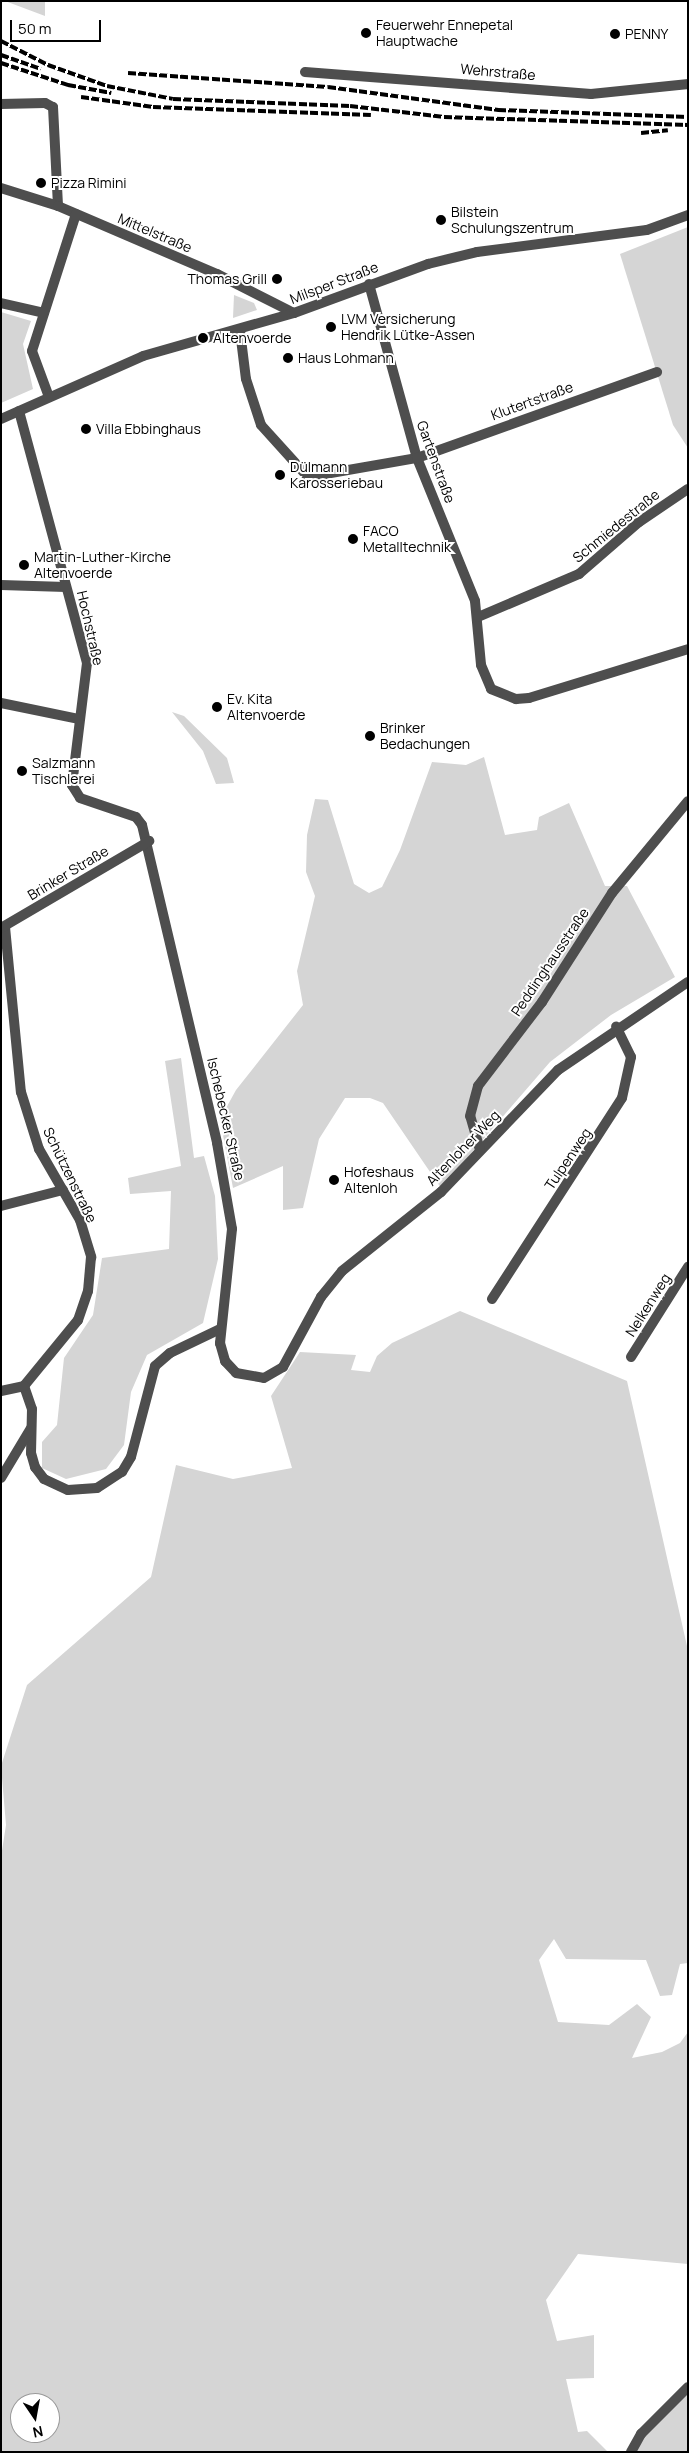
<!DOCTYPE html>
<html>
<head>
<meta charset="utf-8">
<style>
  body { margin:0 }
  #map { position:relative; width:689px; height:2453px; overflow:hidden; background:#fff; font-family:Manrope,sans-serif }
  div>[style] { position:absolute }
  .green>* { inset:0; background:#d5d5d5 }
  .minor>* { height:10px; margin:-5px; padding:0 5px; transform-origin:5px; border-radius:5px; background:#4e4e4e }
  .tertiary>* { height:10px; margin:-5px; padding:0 5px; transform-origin:5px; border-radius:5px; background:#4e4e4e }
  .rail>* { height:4px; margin-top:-2px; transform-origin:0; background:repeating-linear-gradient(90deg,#000 0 8px,transparent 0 10.5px) }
  .dots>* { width:14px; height:14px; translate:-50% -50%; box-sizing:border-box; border:2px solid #fff; border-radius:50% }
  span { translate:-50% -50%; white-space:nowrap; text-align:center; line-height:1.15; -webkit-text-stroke:4px #fff; paint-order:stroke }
  .poi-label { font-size:14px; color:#000 }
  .left { translate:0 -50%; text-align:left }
  .right { translate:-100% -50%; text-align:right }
  .street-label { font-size:14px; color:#000 }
  .frame { position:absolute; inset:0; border:2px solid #000; pointer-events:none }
  .north { position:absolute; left:10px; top:2393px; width:50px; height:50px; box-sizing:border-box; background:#fff; border:1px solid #999; border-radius:50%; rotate:168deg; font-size:14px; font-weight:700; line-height:20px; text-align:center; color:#000 }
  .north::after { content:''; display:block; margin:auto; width:18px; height:22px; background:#000; clip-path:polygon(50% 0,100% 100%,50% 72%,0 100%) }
  .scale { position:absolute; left:10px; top:20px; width:91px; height:22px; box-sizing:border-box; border:2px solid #000; border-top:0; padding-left:6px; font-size:15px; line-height:18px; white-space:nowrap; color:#000; -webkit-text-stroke:4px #fff; paint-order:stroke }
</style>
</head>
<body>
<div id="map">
  <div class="green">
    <div style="clip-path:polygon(5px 1px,45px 1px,45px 16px)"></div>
    <div style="clip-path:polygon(688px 227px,688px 448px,673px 425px,620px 254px)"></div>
    <div style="clip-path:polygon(234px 295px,254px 303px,257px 310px,233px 318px)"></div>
    <div style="clip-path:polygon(1px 312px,31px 321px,23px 344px,33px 389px,1px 403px)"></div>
    <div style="clip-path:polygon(172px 712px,184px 716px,227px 758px,234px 783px,216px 784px,203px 751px)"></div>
    <div style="clip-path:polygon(484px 757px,505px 835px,537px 830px,539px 817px,569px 803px,605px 886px,627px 886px,675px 977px,611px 1015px,550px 1062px,441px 1188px,383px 1103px,370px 1098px,345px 1098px,319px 1139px,303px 1208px,283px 1210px,283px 1166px,233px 1188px,220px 1119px,236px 1090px,303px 1005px,297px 971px,315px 896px,306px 872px,307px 835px,315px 799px,328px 800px,354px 884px,369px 893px,382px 887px,400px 850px,432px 762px,466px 765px)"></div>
    <div style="clip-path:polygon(181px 1058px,194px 1158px,204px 1156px,215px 1196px,218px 1259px,203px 1323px,147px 1355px,131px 1392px,124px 1445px,106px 1469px,66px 1479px,42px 1468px,42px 1442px,57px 1425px,64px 1358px,93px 1315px,102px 1258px,169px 1249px,171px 1191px,130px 1194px,128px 1178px,181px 1166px,165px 1061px)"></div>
    <div style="clip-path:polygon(evenodd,460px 1311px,627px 1381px,687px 1646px,688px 1963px,680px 1964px,672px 1995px,660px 1996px,646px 1960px,566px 1959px,554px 1939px,539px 1960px,558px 2022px,609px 2025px,637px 2004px,651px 2017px,632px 2058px,662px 2052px,680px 2043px,688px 2032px,688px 2264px,578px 2254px,546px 2300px,557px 2341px,594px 2335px,594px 2378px,566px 2379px,578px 2432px,587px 2431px,608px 2452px,1px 2452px,1px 1857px,6px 1825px,1px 1766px,27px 1685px,151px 1577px,176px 1465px,233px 1479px,292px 1468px,271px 1396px,300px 1352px,356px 1355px,351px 1370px,370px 1372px,377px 1356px,392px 1343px,460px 1311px,20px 2403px,50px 2403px,50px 2433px,20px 2433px,20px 2403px)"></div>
    <div style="clip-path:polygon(688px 2389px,688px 2452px,633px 2452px,642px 2435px)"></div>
  </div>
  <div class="minor">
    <div style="left:305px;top:72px;width:287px;rotate:4.4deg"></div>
    <div style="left:591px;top:94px;width:98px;rotate:-5.9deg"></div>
    <div style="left:1px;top:104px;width:44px;rotate:-1.3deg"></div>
    <div style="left:45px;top:103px;width:9px;rotate:27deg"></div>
    <div style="left:53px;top:107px;width:99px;rotate:87.1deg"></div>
    <div style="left:1px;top:188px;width:60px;rotate:17.5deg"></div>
    <div style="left:58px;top:206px;width:173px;rotate:23.2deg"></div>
    <div style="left:217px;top:274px;width:86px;rotate:26.9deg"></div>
    <div style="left:369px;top:284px;width:180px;rotate:74.6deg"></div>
    <div style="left:417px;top:458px;width:154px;rotate:67.9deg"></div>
    <div style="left:475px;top:601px;width:64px;rotate:84.6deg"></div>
    <div style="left:481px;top:665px;width:26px;rotate:67deg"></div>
    <div style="left:491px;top:689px;width:27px;rotate:22deg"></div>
    <div style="left:516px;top:699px;width:13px;rotate:-4deg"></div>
    <div style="left:529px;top:698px;width:166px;rotate:-17.1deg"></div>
    <div style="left:1px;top:303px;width:44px;rotate:13.1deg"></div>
    <div style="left:240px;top:331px;width:48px;rotate:82.9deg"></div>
    <div style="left:246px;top:379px;width:48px;rotate:71.9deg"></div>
    <div style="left:261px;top:425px;width:70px;rotate:47.9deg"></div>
    <div style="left:308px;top:477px;width:111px;rotate:-9.9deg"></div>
    <div style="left:417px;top:458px;width:255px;rotate:-19.7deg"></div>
    <div style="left:49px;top:397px;width:49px;rotate:-110.3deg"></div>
    <div style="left:32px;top:351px;width:144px;rotate:-72.2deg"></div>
    <div style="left:19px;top:411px;width:261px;rotate:74.9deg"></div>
    <div style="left:87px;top:663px;width:123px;rotate:97deg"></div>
    <div style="left:72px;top:785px;width:15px;rotate:58deg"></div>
    <div style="left:80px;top:798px;width:59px;rotate:18.7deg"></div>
    <div style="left:136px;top:817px;width:10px;rotate:53deg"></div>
    <div style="left:142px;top:825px;width:327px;rotate:76.7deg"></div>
    <div style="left:217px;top:1143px;width:87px;rotate:80.1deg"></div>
    <div style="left:232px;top:1229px;width:115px;rotate:96deg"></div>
    <div style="left:220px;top:1343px;width:19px;rotate:74deg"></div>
    <div style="left:225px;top:1361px;width:16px;rotate:47deg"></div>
    <div style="left:236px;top:1373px;width:28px;rotate:10deg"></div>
    <div style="left:264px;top:1378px;width:22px;rotate:-30deg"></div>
    <div style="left:283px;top:1367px;width:80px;rotate:-61.5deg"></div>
    <div style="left:321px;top:1297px;width:33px;rotate:-51deg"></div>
    <div style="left:342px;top:1271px;width:127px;rotate:-38.6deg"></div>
    <div style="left:441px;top:1192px;width:169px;rotate:-46.2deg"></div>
    <div style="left:558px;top:1070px;width:157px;rotate:-34.1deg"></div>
    <div style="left:1px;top:585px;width:65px;rotate:1.8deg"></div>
    <div style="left:478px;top:617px;width:110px;rotate:-23.1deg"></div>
    <div style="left:579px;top:574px;width:79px;rotate:-40.9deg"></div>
    <div style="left:639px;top:522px;width:59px;rotate:-34deg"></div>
    <div style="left:1px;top:703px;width:80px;rotate:11.6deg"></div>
    <div style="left:5px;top:927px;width:166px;rotate:84.5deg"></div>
    <div style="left:21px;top:1092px;width:60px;rotate:72.5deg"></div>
    <div style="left:39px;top:1149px;width:82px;rotate:60deg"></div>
    <div style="left:80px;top:1220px;width:39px;rotate:73deg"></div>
    <div style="left:91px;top:1257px;width:34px;rotate:95deg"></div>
    <div style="left:88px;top:1291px;width:31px;rotate:109deg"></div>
    <div style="left:78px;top:1320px;width:85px;rotate:129.3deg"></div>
    <div style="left:1px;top:928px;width:172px;rotate:-30.4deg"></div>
    <div style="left:480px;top:1150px;width:35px;rotate:-106deg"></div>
    <div style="left:470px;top:1116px;width:31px;rotate:-75deg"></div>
    <div style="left:478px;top:1086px;width:106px;rotate:-52.7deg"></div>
    <div style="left:542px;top:1002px;width:130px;rotate:-57.3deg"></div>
    <div style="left:612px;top:893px;width:119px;rotate:-50.4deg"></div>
    <div style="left:1px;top:1206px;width:64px;rotate:-14.5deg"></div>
    <div style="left:492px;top:1299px;width:239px;rotate:-57.1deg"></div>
    <div style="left:622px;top:1098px;width:42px;rotate:-77.6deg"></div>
    <div style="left:631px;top:1057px;width:34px;rotate:-116deg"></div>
    <div style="left:631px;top:1357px;width:107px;rotate:-57.7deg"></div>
    <div style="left:24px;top:1386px;width:24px;rotate:71deg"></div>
    <div style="left:32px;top:1409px;width:44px;rotate:91.3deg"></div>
    <div style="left:31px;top:1453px;width:15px;rotate:74deg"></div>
    <div style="left:35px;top:1467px;width:15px;rotate:53deg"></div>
    <div style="left:44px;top:1479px;width:26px;rotate:25deg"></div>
    <div style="left:68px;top:1490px;width:29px;rotate:-4deg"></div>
    <div style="left:97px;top:1488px;width:30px;rotate:-33deg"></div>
    <div style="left:122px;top:1472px;width:17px;rotate:-59deg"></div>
    <div style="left:131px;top:1457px;width:94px;rotate:-75.2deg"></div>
    <div style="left:155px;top:1366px;width:20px;rotate:-41deg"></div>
    <div style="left:170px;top:1353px;width:55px;rotate:-25.6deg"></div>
    <div style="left:1px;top:1391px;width:24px;rotate:-12deg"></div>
    <div style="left:1px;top:1478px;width:58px;rotate:-59deg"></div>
    <div style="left:631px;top:2452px;width:21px;rotate:-61deg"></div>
    <div style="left:641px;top:2434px;width:66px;rotate:-45deg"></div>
  </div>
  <div class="tertiary">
    <div style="left:1px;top:419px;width:155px;rotate:-23.9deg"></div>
    <div style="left:143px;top:356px;width:157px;rotate:-15.9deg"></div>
    <div style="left:294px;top:313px;width:143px;rotate:-20.1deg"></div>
    <div style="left:428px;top:264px;width:50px;rotate:-13.8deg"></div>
    <div style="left:477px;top:252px;width:171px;rotate:-7.4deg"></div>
    <div style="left:647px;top:230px;width:44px;rotate:-20.1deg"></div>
  </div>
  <div class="rail">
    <div style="left:1px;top:41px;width:53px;rotate:27.1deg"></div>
    <div style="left:48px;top:65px;width:63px;rotate:19.6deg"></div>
    <div style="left:107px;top:86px;width:67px;rotate:11.1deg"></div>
    <div style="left:173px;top:99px;width:177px;rotate:2.3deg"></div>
    <div style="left:350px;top:106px;width:95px;rotate:6.7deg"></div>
    <div style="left:444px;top:117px;width:244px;rotate:1.9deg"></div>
    <div style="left:1px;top:55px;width:42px;rotate:19.3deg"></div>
    <div style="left:1px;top:63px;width:71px;rotate:18.2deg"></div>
    <div style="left:68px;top:85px;width:44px;rotate:10.5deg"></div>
    <div style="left:128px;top:73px;width:200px;rotate:4deg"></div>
    <div style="left:328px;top:87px;width:172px;rotate:7.7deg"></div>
    <div style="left:498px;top:110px;width:190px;rotate:2.1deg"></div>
    <div style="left:81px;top:97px;width:73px;rotate:7.9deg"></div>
    <div style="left:153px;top:107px;width:218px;rotate:2.1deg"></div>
    <div style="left:641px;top:133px;width:27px;rotate:-6deg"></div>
  </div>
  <div class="dots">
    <div style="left:366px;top:33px;background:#000"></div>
    <div style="left:615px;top:34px;background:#000"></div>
    <div style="left:41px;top:183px;background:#000"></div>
    <div style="left:441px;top:220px;background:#000"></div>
    <div style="left:277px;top:279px;background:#000"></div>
    <div style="left:331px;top:327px;background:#000"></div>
    <div style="left:203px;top:338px;background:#000"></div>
    <div style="left:288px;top:358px;background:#000"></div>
    <div style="left:86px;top:429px;background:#000"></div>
    <div style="left:280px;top:475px;background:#000"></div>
    <div style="left:353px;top:539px;background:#000"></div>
    <div style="left:24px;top:565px;background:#000"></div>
    <div style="left:217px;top:707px;background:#000"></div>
    <div style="left:370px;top:736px;background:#000"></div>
    <div style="left:22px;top:771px;background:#000"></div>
    <div style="left:334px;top:1180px;background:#000"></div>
  </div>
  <div class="poi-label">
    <span class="left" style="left:376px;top:33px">Feuerwehr Ennepetal<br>Hauptwache</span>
    <span class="left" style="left:625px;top:34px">PENNY</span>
    <span class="left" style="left:51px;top:183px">Pizza Rimini</span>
    <span class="left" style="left:451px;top:220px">Bilstein<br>Schulungszentrum</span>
    <span class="right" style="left:267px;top:279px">Thomas Grill</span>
    <span class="left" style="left:341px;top:327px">LVM Versicherung<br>Hendrik Lütke-Assen</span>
    <span class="left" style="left:213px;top:338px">Altenvoerde</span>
    <span class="left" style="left:298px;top:358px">Haus Lohmann</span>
    <span class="left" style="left:96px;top:429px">Villa Ebbinghaus</span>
    <span class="left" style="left:290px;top:475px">Dülmann<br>Karosseriebau</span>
    <span class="left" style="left:363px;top:539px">FACO<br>Metalltechnik</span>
    <span class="left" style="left:34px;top:565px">Martin-Luther-Kirche<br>Altenvoerde</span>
    <span class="left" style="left:227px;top:707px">Ev. Kita<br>Altenvoerde</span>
    <span class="left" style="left:380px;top:736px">Brinker<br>Bedachungen</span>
    <span class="left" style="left:32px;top:771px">Salzmann<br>Tischlerei</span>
    <span class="left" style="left:344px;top:1180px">Hofeshaus<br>Altenloh</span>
  </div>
  <div class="street-label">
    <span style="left:498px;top:72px;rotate:5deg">Wehrstraße</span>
    <span style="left:155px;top:233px;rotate:23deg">Mittelstraße</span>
    <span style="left:334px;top:283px;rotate:-21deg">Milsper Straße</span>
    <span style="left:532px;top:401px;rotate:-20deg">Klutertstraße</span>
    <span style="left:436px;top:462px;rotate:70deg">Gartenstraße</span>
    <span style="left:616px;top:526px;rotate:-39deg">Schmiedestraße</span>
    <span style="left:90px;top:628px;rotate:77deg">Hochstraße</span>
    <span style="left:68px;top:873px;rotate:-31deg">Brinker Straße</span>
    <span style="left:550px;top:962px;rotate:-56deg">Peddinghausstraße</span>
    <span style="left:226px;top:1119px;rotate:77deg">Ischebecker Straße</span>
    <span style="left:463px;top:1148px;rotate:-46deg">Altenloher Weg</span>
    <span style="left:568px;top:1159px;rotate:-56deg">Tulpenweg</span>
    <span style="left:70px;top:1175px;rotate:64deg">Schützenstraße</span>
    <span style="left:648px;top:1305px;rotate:-58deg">Nelkenweg</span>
  </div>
  <div class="frame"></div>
  <div class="north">N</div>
  <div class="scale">50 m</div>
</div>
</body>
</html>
